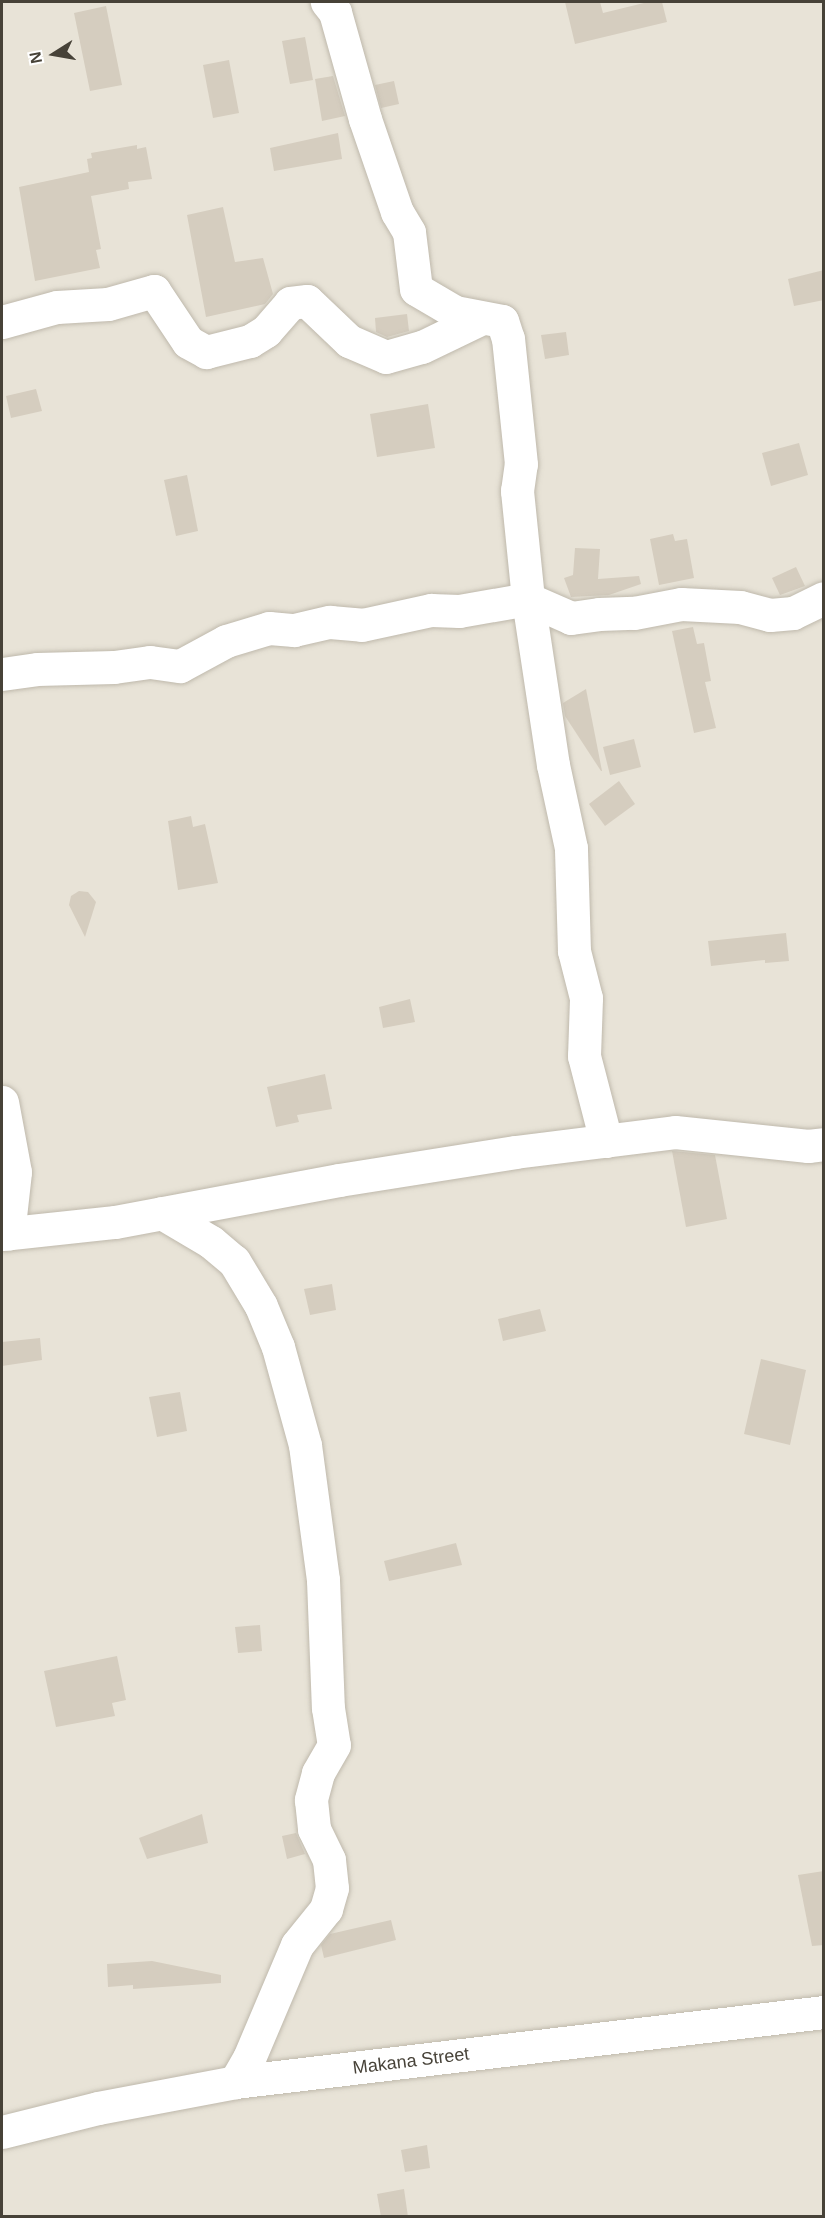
<!DOCTYPE html>
<html>
<head>
<meta charset="utf-8">
<style>
  body { margin:0 }
  #map { position:relative; width:825px; height:2218px; overflow:hidden; background:#f4f1e9; font-family:Arial,sans-serif }
  div>[style] { position:absolute }
  .residential>* { inset:0; background:#e8e3d7 }
  .building>* { inset:0; background:#d5cdbf }
  .roads { filter:drop-shadow(0 0 2px #bfb9ac) drop-shadow(0 0 2px #bfb9ac) }
  .minor>* { height:33px; margin:-16.5px; padding:0 16.5px; transform-origin:16.5px; border-radius:16.5px; background:#fff }
  span { translate:-50% -50%; white-space:nowrap; text-align:center; line-height:1.15; -webkit-text-stroke:5px #fff; paint-order:stroke }
  .street-label { font-size:18px; color:#474238 }
  .frame { position:absolute; inset:0; border:3px solid #474238; pointer-events:none }
  .north { position:absolute; left:24px; top:24px; width:60px; height:60px; -webkit-text-stroke:4px #fff; paint-order:stroke; rotate:259deg; font-size:16px; font-weight:700; line-height:24px; text-align:center; color:#474238 }
  .north::after { content:''; display:block; margin:auto; width:21px; height:27px; background:#474238; clip-path:polygon(50% 0,100% 100%,50% 72%,0 100%) }
</style>
</head>
<body>
<div id="map">
  <div class="residential">
    <div style="clip-path:polygon(2px 2px,823px 2px,823px 2216px,2px 2216px)"></div>
  </div>
  <div class="building">
    <div style="clip-path:polygon(565px 2px,600px 2px,603px 13px,648px 2px,662px 2px,667px 22px,575px 44px)"></div>
    <div style="clip-path:polygon(106px 6px,122px 85px,90px 91px,74px 13px)"></div>
    <div style="clip-path:polygon(305px 37px,313px 80px,290px 84px,282px 41px)"></div>
    <div style="clip-path:polygon(229px 60px,239px 113px,213px 118px,203px 65px)"></div>
    <div style="clip-path:polygon(333px 76px,345px 116px,322px 121px,315px 79px)"></div>
    <div style="clip-path:polygon(394px 81px,399px 104px,381px 108px,375px 85px)"></div>
    <div style="clip-path:polygon(338px 133px,342px 159px,274px 171px,270px 148px)"></div>
    <div style="clip-path:polygon(137px 145px,137px 149px,146px 147px,152px 179px,128px 182px,129px 189px,91px 196px,101px 249px,96px 250px,100px 268px,35px 281px,19px 187px,89px 172px,87px 159px,92px 158px,91px 153px)"></div>
    <div style="clip-path:polygon(223px 207px,235px 262px,263px 258px,273px 294px,265px 304px,206px 317px,187px 215px)"></div>
    <div style="clip-path:polygon(824px 270px,824px 300px,794px 306px,788px 279px)"></div>
    <div style="clip-path:polygon(407px 314px,409px 331px,387px 337px,376px 332px,375px 318px)"></div>
    <div style="clip-path:polygon(566px 332px,569px 355px,545px 359px,541px 335px)"></div>
    <div style="clip-path:polygon(36px 389px,42px 411px,11px 418px,6px 396px)"></div>
    <div style="clip-path:polygon(428px 404px,435px 448px,377px 457px,370px 414px)"></div>
    <div style="clip-path:polygon(799px 443px,808px 475px,771px 486px,762px 453px)"></div>
    <div style="clip-path:polygon(187px 475px,198px 531px,176px 536px,164px 480px)"></div>
    <div style="clip-path:polygon(673px 534px,675px 541px,687px 539px,694px 578px,659px 585px,650px 539px)"></div>
    <div style="clip-path:polygon(575px 548px,600px 549px,598px 579px,639px 576px,641px 584px,609px 595px,571px 597px,564px 578px,573px 575px)"></div>
    <div style="clip-path:polygon(796px 567px,805px 586px,780px 595px,772px 578px)"></div>
    <div style="clip-path:polygon(693px 627px,697px 644px,704px 643px,711px 681px,705px 682px,716px 728px,694px 733px,672px 631px)"></div>
    <div style="clip-path:polygon(586px 689px,602px 771px,601px 771px,565px 716px,563px 703px)"></div>
    <div style="clip-path:polygon(634px 739px,641px 767px,610px 775px,603px 747px)"></div>
    <div style="clip-path:polygon(619px 781px,635px 804px,605px 826px,589px 804px)"></div>
    <div style="clip-path:polygon(191px 816px,193px 827px,205px 824px,218px 883px,178px 890px,168px 821px)"></div>
    <div style="clip-path:polygon(79px 891px,88px 892px,96px 902px,85px 937px,69px 905px,71px 896px)"></div>
    <div style="clip-path:polygon(786px 933px,789px 961px,765px 963px,765px 960px,711px 966px,708px 941px)"></div>
    <div style="clip-path:polygon(410px 999px,415px 1022px,383px 1028px,379px 1007px)"></div>
    <div style="clip-path:polygon(325px 1074px,332px 1109px,297px 1115px,299px 1122px,276px 1127px,267px 1087px)"></div>
    <div style="clip-path:polygon(672px 1151px,715px 1155px,727px 1219px,686px 1227px)"></div>
    <div style="clip-path:polygon(332px 1284px,336px 1310px,310px 1315px,304px 1289px)"></div>
    <div style="clip-path:polygon(540px 1309px,546px 1331px,503px 1341px,498px 1319px)"></div>
    <div style="clip-path:polygon(40px 1338px,42px 1360px,2px 1366px,2px 1342px)"></div>
    <div style="clip-path:polygon(761px 1359px,806px 1370px,790px 1445px,744px 1434px)"></div>
    <div style="clip-path:polygon(180px 1392px,187px 1431px,157px 1437px,149px 1397px)"></div>
    <div style="clip-path:polygon(456px 1543px,462px 1565px,389px 1581px,384px 1561px)"></div>
    <div style="clip-path:polygon(260px 1625px,262px 1651px,238px 1653px,235px 1627px)"></div>
    <div style="clip-path:polygon(117px 1656px,126px 1700px,112px 1703px,115px 1716px,56px 1727px,44px 1671px)"></div>
    <div style="clip-path:polygon(202px 1814px,208px 1843px,147px 1859px,139px 1838px)"></div>
    <div style="clip-path:polygon(296px 1833px,305px 1854px,287px 1859px,282px 1836px)"></div>
    <div style="clip-path:polygon(824px 1871px,824px 1945px,812px 1946px,798px 1875px)"></div>
    <div style="clip-path:polygon(391px 1920px,396px 1940px,324px 1958px,321px 1945px,330px 1934px)"></div>
    <div style="clip-path:polygon(152px 1961px,221px 1975px,221px 1983px,133px 1989px,133px 1985px,108px 1987px,107px 1964px)"></div>
    <div style="clip-path:polygon(427px 2145px,430px 2168px,405px 2172px,401px 2150px)"></div>
    <div style="clip-path:polygon(404px 2189px,408px 2217px,381px 2217px,377px 2194px)"></div>
  </div>
  <div class="roads">
    <div class="minor">
      <div style="left:2px;top:322px;width:57px;rotate:-15.3deg"></div>
      <div style="left:57px;top:307px;width:51px;rotate:-3.4deg"></div>
      <div style="left:108px;top:304px;width:48px;rotate:-15.8deg"></div>
      <div style="left:154px;top:291px;width:61px;rotate:56.3deg"></div>
      <div style="left:188px;top:342px;width:21px;rotate:29deg"></div>
      <div style="left:206px;top:352px;width:45px;rotate:-14deg"></div>
      <div style="left:250px;top:341px;width:19px;rotate:-32deg"></div>
      <div style="left:266px;top:331px;width:37px;rotate:-49deg"></div>
      <div style="left:290px;top:303px;width:17px;rotate:-7deg"></div>
      <div style="left:307px;top:301px;width:58px;rotate:43.6deg"></div>
      <div style="left:349px;top:341px;width:40px;rotate:23.4deg"></div>
      <div style="left:386px;top:357px;width:37px;rotate:-16deg"></div>
      <div style="left:422px;top:347px;width:64px;rotate:-25.8deg"></div>
      <div style="left:2px;top:674px;width:35px;rotate:-8deg"></div>
      <div style="left:37px;top:669px;width:77px;rotate:-1.5deg"></div>
      <div style="left:114px;top:667px;width:36px;rotate:-8deg"></div>
      <div style="left:150px;top:662px;width:30px;rotate:8deg"></div>
      <div style="left:180px;top:666px;width:52px;rotate:-28.5deg"></div>
      <div style="left:226px;top:641px;width:45px;rotate:-16.8deg"></div>
      <div style="left:269px;top:628px;width:25px;rotate:5deg"></div>
      <div style="left:294px;top:630px;width:37px;rotate:-13deg"></div>
      <div style="left:330px;top:622px;width:32px;rotate:5deg"></div>
      <div style="left:362px;top:625px;width:71px;rotate:-12.3deg"></div>
      <div style="left:431px;top:610px;width:28px;rotate:2deg"></div>
      <div style="left:459px;top:611px;width:70px;rotate:-9.9deg"></div>
      <div style="left:528px;top:599px;width:109px;rotate:-95.8deg"></div>
      <div style="left:517px;top:491px;width:27px;rotate:-82deg"></div>
      <div style="left:521px;top:464px;width:126px;rotate:-95.9deg"></div>
      <div style="left:508px;top:339px;width:19px;rotate:-108deg"></div>
      <div style="left:502px;top:321px;width:48px;rotate:-169.2deg"></div>
      <div style="left:455px;top:312px;width:45px;rotate:-149.5deg"></div>
      <div style="left:416px;top:289px;width:57px;rotate:-97deg"></div>
      <div style="left:409px;top:232px;width:23px;rotate:-121deg"></div>
      <div style="left:397px;top:212px;width:98px;rotate:-109deg"></div>
      <div style="left:365px;top:119px;width:111px;rotate:-105.7deg"></div>
      <div style="left:335px;top:12px;width:13px;rotate:-129deg"></div>
      <div style="left:2px;top:1102px;width:71px;rotate:79.5deg"></div>
      <div style="left:15px;top:1172px;width:62px;rotate:96.4deg"></div>
      <div style="left:606px;top:1141px;width:88px;rotate:-104.5deg"></div>
      <div style="left:584px;top:1056px;width:58px;rotate:-88deg"></div>
      <div style="left:586px;top:998px;width:49px;rotate:-104.3deg"></div>
      <div style="left:574px;top:951px;width:103px;rotate:-91.7deg"></div>
      <div style="left:571px;top:848px;width:85px;rotate:-102.2deg"></div>
      <div style="left:553px;top:765px;width:168px;rotate:-98.6deg"></div>
      <div style="left:528px;top:599px;width:47px;rotate:23.8deg"></div>
      <div style="left:571px;top:618px;width:28px;rotate:-8deg"></div>
      <div style="left:599px;top:614px;width:35px;rotate:-2deg"></div>
      <div style="left:634px;top:613px;width:48px;rotate:-10.8deg"></div>
      <div style="left:681px;top:604px;width:59px;rotate:2.9deg"></div>
      <div style="left:740px;top:607px;width:31px;rotate:15deg"></div>
      <div style="left:770px;top:615px;width:23px;rotate:-5deg"></div>
      <div style="left:793px;top:613px;width:34px;rotate:-26deg"></div>
      <div style="left:162px;top:1213px;width:57px;rotate:30.6deg"></div>
      <div style="left:211px;top:1242px;width:30px;rotate:40deg"></div>
      <div style="left:234px;top:1261px;width:52px;rotate:59deg"></div>
      <div style="left:261px;top:1306px;width:44px;rotate:67.5deg"></div>
      <div style="left:278px;top:1347px;width:102px;rotate:74.6deg"></div>
      <div style="left:305px;top:1445px;width:136px;rotate:82.4deg"></div>
      <div style="left:323px;top:1580px;width:128px;rotate:87.8deg"></div>
      <div style="left:328px;top:1708px;width:37px;rotate:81deg"></div>
      <div style="left:334px;top:1745px;width:32px;rotate:120deg"></div>
      <div style="left:318px;top:1773px;width:28px;rotate:105deg"></div>
      <div style="left:311px;top:1800px;width:29px;rotate:84deg"></div>
      <div style="left:314px;top:1829px;width:34px;rotate:64deg"></div>
      <div style="left:329px;top:1860px;width:28px;rotate:84deg"></div>
      <div style="left:332px;top:1888px;width:22px;rotate:106deg"></div>
      <div style="left:326px;top:1909px;width:46px;rotate:128.9deg"></div>
      <div style="left:297px;top:1945px;width:123px;rotate:113deg"></div>
      <div style="left:249px;top:2058px;width:28px;rotate:120deg"></div>
      <div style="left:2px;top:1234px;width:114px;rotate:-6.1deg"></div>
      <div style="left:115px;top:1222px;width:228px;rotate:-10.6deg"></div>
      <div style="left:339px;top:1180px;width:178px;rotate:-9deg"></div>
      <div style="left:515px;top:1152px;width:161px;rotate:-7.1deg"></div>
      <div style="left:675px;top:1132px;width:134px;rotate:6deg"></div>
      <div style="left:808px;top:1146px;width:16px;rotate:-7deg"></div>
      <div style="left:2px;top:2132px;width:99px;rotate:-14deg"></div>
      <div style="left:98px;top:2108px;width:139px;rotate:-10.7deg"></div>
      <div style="left:235px;top:2082px;width:593px;rotate:-6.78deg"></div>
    </div>
  </div>
  <div class="street-label">
    <span style="left:411px;top:2061px;rotate:-7deg">Makana Street</span>
  </div>
  <div class="frame"></div>
  <div class="north">N</div>
</div>
</body>
</html>
